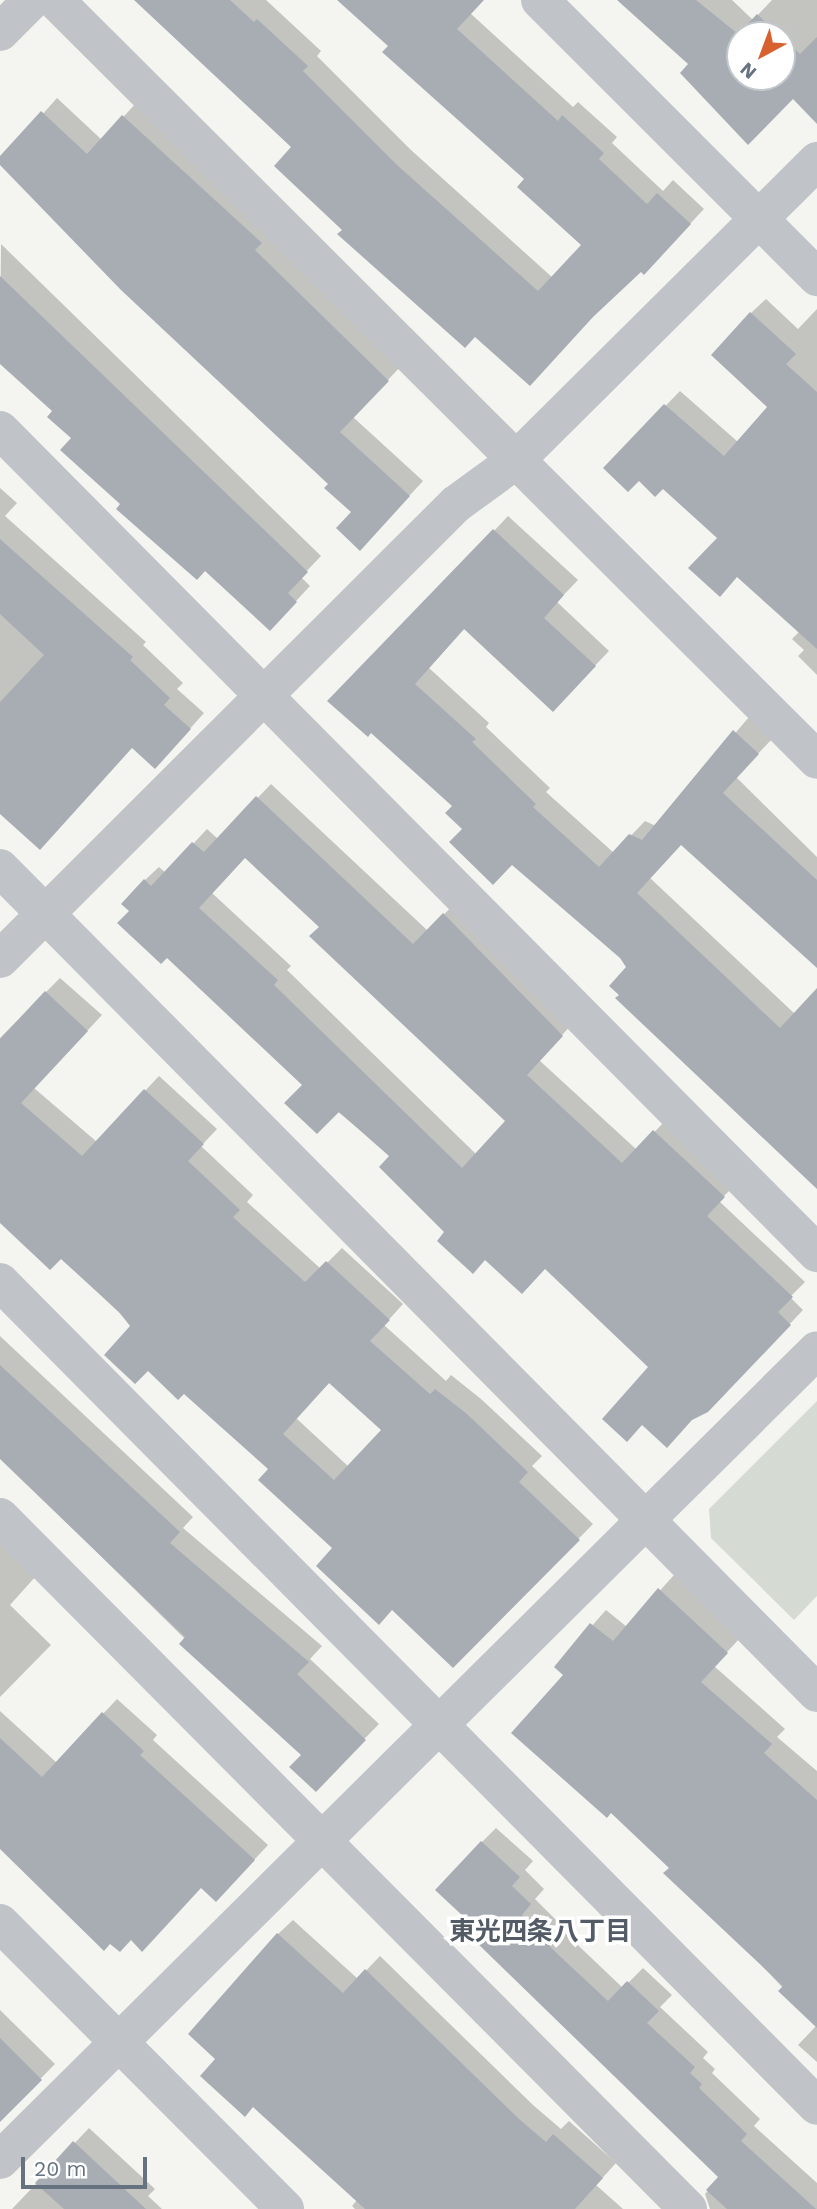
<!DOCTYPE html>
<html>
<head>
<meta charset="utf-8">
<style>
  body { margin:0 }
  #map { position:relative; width:817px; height:2209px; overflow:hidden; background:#f4f5f1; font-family:"Work Sans","Noto Sans JP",sans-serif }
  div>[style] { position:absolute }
  .green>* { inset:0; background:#d5dbd3 }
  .shadow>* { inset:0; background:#0003 }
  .building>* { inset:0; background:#a7adb3 }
  .minor>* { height:38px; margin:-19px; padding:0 19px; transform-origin:19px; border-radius:19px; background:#c0c3c7 }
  span { translate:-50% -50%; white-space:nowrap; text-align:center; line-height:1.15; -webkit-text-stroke:7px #fff; paint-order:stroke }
  .neighbourhood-label { font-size:26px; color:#535c66; font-weight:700 }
  .north { position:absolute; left:726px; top:21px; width:70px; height:70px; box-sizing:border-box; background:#fff; border:2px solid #c2c7cc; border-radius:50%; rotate:221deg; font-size:19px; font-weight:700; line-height:28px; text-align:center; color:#667280 }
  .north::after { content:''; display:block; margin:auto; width:24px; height:32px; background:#d7622f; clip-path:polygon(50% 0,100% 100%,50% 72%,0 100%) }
  .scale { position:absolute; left:21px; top:2157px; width:126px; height:32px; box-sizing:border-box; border:4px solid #667280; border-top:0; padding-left:9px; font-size:21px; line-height:24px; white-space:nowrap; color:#667280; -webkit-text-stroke:5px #fff; paint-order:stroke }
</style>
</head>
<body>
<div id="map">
  <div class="green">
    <div style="clip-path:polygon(817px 1401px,817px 1596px,794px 1620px,711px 1538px,709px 1509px)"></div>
  </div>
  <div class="shadow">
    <div style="clip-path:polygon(145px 0,266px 0,321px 51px,317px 56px,411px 150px,553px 278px,584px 244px,527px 179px,345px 0,483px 0,470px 13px,573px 107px,578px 102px,617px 137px,612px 143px,663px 191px,673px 180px,704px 209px,658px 258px,641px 270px,475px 335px,344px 230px,293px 147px)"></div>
    <div style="clip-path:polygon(evenodd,622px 0,732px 0,753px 20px,772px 0,817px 0,817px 97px,793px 97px,690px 64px,622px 0,740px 35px,782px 35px,782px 77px,740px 77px,740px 35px)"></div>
    <div style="clip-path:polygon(57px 98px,102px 140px,138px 101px,402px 365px,353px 417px,423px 481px,374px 534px,330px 484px,0 162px)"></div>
    <div style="clip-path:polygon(1px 244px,321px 556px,301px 577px,310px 586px,284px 614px,205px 569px,123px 504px,55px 411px,0 359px)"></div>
    <div style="clip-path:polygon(766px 299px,798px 329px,817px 309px,817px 675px,798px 656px,804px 650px,792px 639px,800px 631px,719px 538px,663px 487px,605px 468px,680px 391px,738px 442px,770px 407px,751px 313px)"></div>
    <div style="clip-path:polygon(0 488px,17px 503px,5px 516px,146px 642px,143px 645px,183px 683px,177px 689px,204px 713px,169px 752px,133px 746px,0 811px)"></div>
    <div style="clip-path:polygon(508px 516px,578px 580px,557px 602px,609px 651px,567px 695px,465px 628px,429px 668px,489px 723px,486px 727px,550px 788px,546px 792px,614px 853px,645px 821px,656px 826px,749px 717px,773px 738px,736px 777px,817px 857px,817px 966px,682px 843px,650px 878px,795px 1014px,817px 990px,817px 1188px,622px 957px,513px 863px,464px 829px,454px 806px,371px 730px,494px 531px)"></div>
    <div style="clip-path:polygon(evenodd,271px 784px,428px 931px,458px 900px,575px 1021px,539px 1060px,637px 1150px,668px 1118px,738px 1182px,719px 1201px,805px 1282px,790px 1297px,803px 1310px,722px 1396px,651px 1367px,546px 1267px,486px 1258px,392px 1156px,304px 1084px,131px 911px,145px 880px,159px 867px,166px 873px,207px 829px,218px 839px,271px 784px,246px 856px,321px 927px,508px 1120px,477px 1155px,287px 970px,291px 966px,212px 893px,246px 856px)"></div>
    <div style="clip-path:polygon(evenodd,60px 978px,102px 1015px,34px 1088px,97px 1142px,159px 1076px,217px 1129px,201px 1146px,253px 1195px,247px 1202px,321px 1269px,342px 1248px,403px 1304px,384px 1325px,446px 1381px,451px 1375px,481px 1399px,542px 1456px,532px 1466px,593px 1524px,453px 1666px,335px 1548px,270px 1468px,133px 1326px,61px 1257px,0 1221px,0 1038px,60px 978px,330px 1382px,384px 1430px,349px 1467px,296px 1418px,330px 1382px)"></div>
    <div style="clip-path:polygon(0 1336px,193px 1517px,183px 1528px,322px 1646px,310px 1659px,379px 1724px,315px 1789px,303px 1755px,0 1457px)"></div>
    <div style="clip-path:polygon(0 1521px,45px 1566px,10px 1605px,51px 1645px,0 1697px)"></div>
    <div style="clip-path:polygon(674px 1575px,741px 1637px,714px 1666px,785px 1729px,777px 1737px,817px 1771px,817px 2062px,798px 2045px,817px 2025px,671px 1867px,565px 1675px,556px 1666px,606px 1610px,627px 1627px)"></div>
    <div style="clip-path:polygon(117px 1699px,157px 1735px,153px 1740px,268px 1845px,230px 1886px,201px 1886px,131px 1938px,0 1847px,0 1711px,57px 1763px)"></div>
    <div style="clip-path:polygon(496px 1828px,533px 1861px,525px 1870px,544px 1889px,535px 1899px,565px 1929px,563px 1931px,623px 1988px,643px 1968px,672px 1995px,660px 2007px,708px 2052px,703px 2058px,715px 2069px,712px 2073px,760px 2119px,754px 2126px,817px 2183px,817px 2209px,710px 2209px,705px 2194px,721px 2177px,483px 1932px,482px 1842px)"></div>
    <div style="clip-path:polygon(293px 1920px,358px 1979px,380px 1956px,533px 2105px,561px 2129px,569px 2121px,616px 2163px,596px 2185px,623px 2209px,355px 2209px,352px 2206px,357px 2200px,218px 2059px,278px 1934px)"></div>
    <div style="clip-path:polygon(0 2010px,55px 2064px,0 2120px)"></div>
    <div style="clip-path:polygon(89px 2128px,155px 2189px,148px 2196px,162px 2209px,12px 2209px)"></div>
  </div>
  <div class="building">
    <div style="clip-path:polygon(134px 0,230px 0,254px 22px,257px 19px,308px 66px,303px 71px,397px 165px,538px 291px,581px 245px,517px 187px,524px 179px,382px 52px,388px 46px,337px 0,484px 0,457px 29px,558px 121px,562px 115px,604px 153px,599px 159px,647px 204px,657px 193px,691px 224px,644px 275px,641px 272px,593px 317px,530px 386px,475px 337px,465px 348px,337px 234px,342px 230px,274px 166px,291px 147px)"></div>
    <div style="clip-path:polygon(617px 0,696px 0,738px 34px,757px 14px,779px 35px,740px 35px,740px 77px,782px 77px,782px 37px,800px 54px,817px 37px,817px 124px,793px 99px,748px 145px,680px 73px,688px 64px)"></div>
    <div style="clip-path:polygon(41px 111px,87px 154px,122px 115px,262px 243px,255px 250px,389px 381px,340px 432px,410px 496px,360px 551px,336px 528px,351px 512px,324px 488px,328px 484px,121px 290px,0 165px,0 156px)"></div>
    <div style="clip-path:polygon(0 276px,308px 572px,288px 593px,297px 602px,270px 631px,205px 571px,197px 580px,116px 509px,120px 504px,60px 450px,71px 438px,47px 417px,52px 411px,0 364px)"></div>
    <div style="clip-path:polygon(750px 312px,796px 354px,786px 364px,817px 392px,817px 649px,737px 577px,720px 597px,688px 568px,717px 538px,663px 489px,655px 497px,639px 481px,628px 492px,603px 468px,664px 404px,724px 456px,767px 407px,711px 355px)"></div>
    <div style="clip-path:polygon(493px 529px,564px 595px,544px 618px,596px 666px,553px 712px,464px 629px,415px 684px,476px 739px,472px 742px,536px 804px,533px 807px,599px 867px,629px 834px,642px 840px,733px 730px,759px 754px,723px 793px,817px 880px,817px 968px,681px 845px,637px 893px,780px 1028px,817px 988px,817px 1189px,615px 998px,619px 995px,609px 986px,626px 967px,620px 958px,512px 865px,493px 885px,449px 842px,462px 829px,445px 813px,452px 806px,371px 733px,368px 737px,327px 701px)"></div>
    <div style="clip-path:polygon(0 539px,133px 657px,130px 660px,170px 698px,164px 705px,191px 729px,155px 769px,132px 748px,40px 850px,0 814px,0 702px,44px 655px,0 614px)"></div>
    <div style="clip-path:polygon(evenodd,256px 796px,413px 944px,443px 913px,563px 1036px,527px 1075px,622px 1163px,653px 1130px,725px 1197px,707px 1216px,793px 1297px,778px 1312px,791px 1325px,708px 1412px,692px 1420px,667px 1448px,642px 1425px,627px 1442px,602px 1419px,648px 1367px,545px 1269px,522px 1294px,485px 1260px,473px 1274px,437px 1241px,444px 1232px,379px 1167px,389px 1156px,339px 1112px,317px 1134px,284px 1103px,302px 1085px,167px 958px,161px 964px,117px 923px,129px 911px,121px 904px,144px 879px,151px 886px,192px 842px,204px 852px,256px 796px,245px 858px,319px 927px,309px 936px,505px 1121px,462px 1168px,274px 985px,278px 980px,199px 908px,245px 858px)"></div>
    <div style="clip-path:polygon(evenodd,45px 991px,88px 1031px,21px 1103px,82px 1156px,144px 1089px,204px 1144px,188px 1161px,240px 1210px,233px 1217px,305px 1282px,326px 1261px,390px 1320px,370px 1341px,430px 1394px,435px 1389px,467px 1414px,528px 1472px,519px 1482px,580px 1540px,453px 1668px,392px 1610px,379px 1625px,316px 1566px,332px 1548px,258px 1480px,268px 1469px,184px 1394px,178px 1400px,148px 1371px,135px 1384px,104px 1355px,130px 1326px,119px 1312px,61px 1259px,50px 1270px,0 1223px,0 1039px,45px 991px,329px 1383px,381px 1430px,334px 1480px,283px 1434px,329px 1383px)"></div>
    <div style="clip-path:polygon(0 1365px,180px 1532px,170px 1543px,309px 1662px,297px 1674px,366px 1740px,316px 1792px,289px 1767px,301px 1755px,179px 1644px,185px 1637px,0 1459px)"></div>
    <div style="clip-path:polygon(658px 1588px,728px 1653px,701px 1682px,772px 1744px,764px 1753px,817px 1800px,817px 2028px,778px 1991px,783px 1986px,663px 1873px,669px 1868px,611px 1813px,607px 1818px,511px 1733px,563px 1675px,554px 1667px,590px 1623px,613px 1641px)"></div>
    <div style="clip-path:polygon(102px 1712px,144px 1751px,140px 1755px,255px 1860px,216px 1902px,201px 1888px,142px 1952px,131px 1940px,120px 1952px,110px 1944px,104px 1951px,0 1849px,0 1738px,42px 1777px)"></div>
    <div style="clip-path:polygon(481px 1841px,520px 1877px,512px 1886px,531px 1904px,522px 1915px,552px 1944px,550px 1947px,608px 2001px,627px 1981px,659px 2011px,647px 2023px,695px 2067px,690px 2073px,702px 2084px,699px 2088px,747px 2134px,741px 2141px,816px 2209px,727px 2209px,706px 2190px,718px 2177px,473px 1939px,480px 1932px,435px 1890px)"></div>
    <div style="clip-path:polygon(277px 1933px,343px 1993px,365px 1969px,519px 2119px,546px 2142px,553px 2134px,603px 2178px,575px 2209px,365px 2209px,253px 2107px,245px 2117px,200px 2076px,215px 2059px,188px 2034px)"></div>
    <div style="clip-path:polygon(0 2038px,42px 2080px,0 2122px)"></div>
    <div style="clip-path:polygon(73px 2141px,146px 2209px,64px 2209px,35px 2183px)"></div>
  </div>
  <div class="minor">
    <div style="left:55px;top:0;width:1076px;rotate:44.92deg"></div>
    <div style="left:540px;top:0;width:392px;rotate:45deg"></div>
    <div style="left:0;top:32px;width:45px;rotate:-45deg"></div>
    <div style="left:0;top:430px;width:1160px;rotate:45.21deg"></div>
    <div style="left:0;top:868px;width:1161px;rotate:45.28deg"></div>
    <div style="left:0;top:959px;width:644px;rotate:-44.94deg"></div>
    <div style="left:456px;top:504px;width:73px;rotate:-36.1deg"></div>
    <div style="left:515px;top:461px;width:426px;rotate:-44.8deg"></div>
    <div style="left:0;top:1282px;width:1160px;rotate:45.24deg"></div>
    <div style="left:0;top:1517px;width:976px;rotate:45.17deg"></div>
    <div style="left:0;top:1923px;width:404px;rotate:45.1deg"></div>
    <div style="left:0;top:2160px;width:1150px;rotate:-44.75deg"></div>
  </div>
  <div class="neighbourhood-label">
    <span style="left:540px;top:1932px">東光四条八丁目</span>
  </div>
  <div class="north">N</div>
  <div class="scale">20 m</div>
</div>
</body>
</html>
